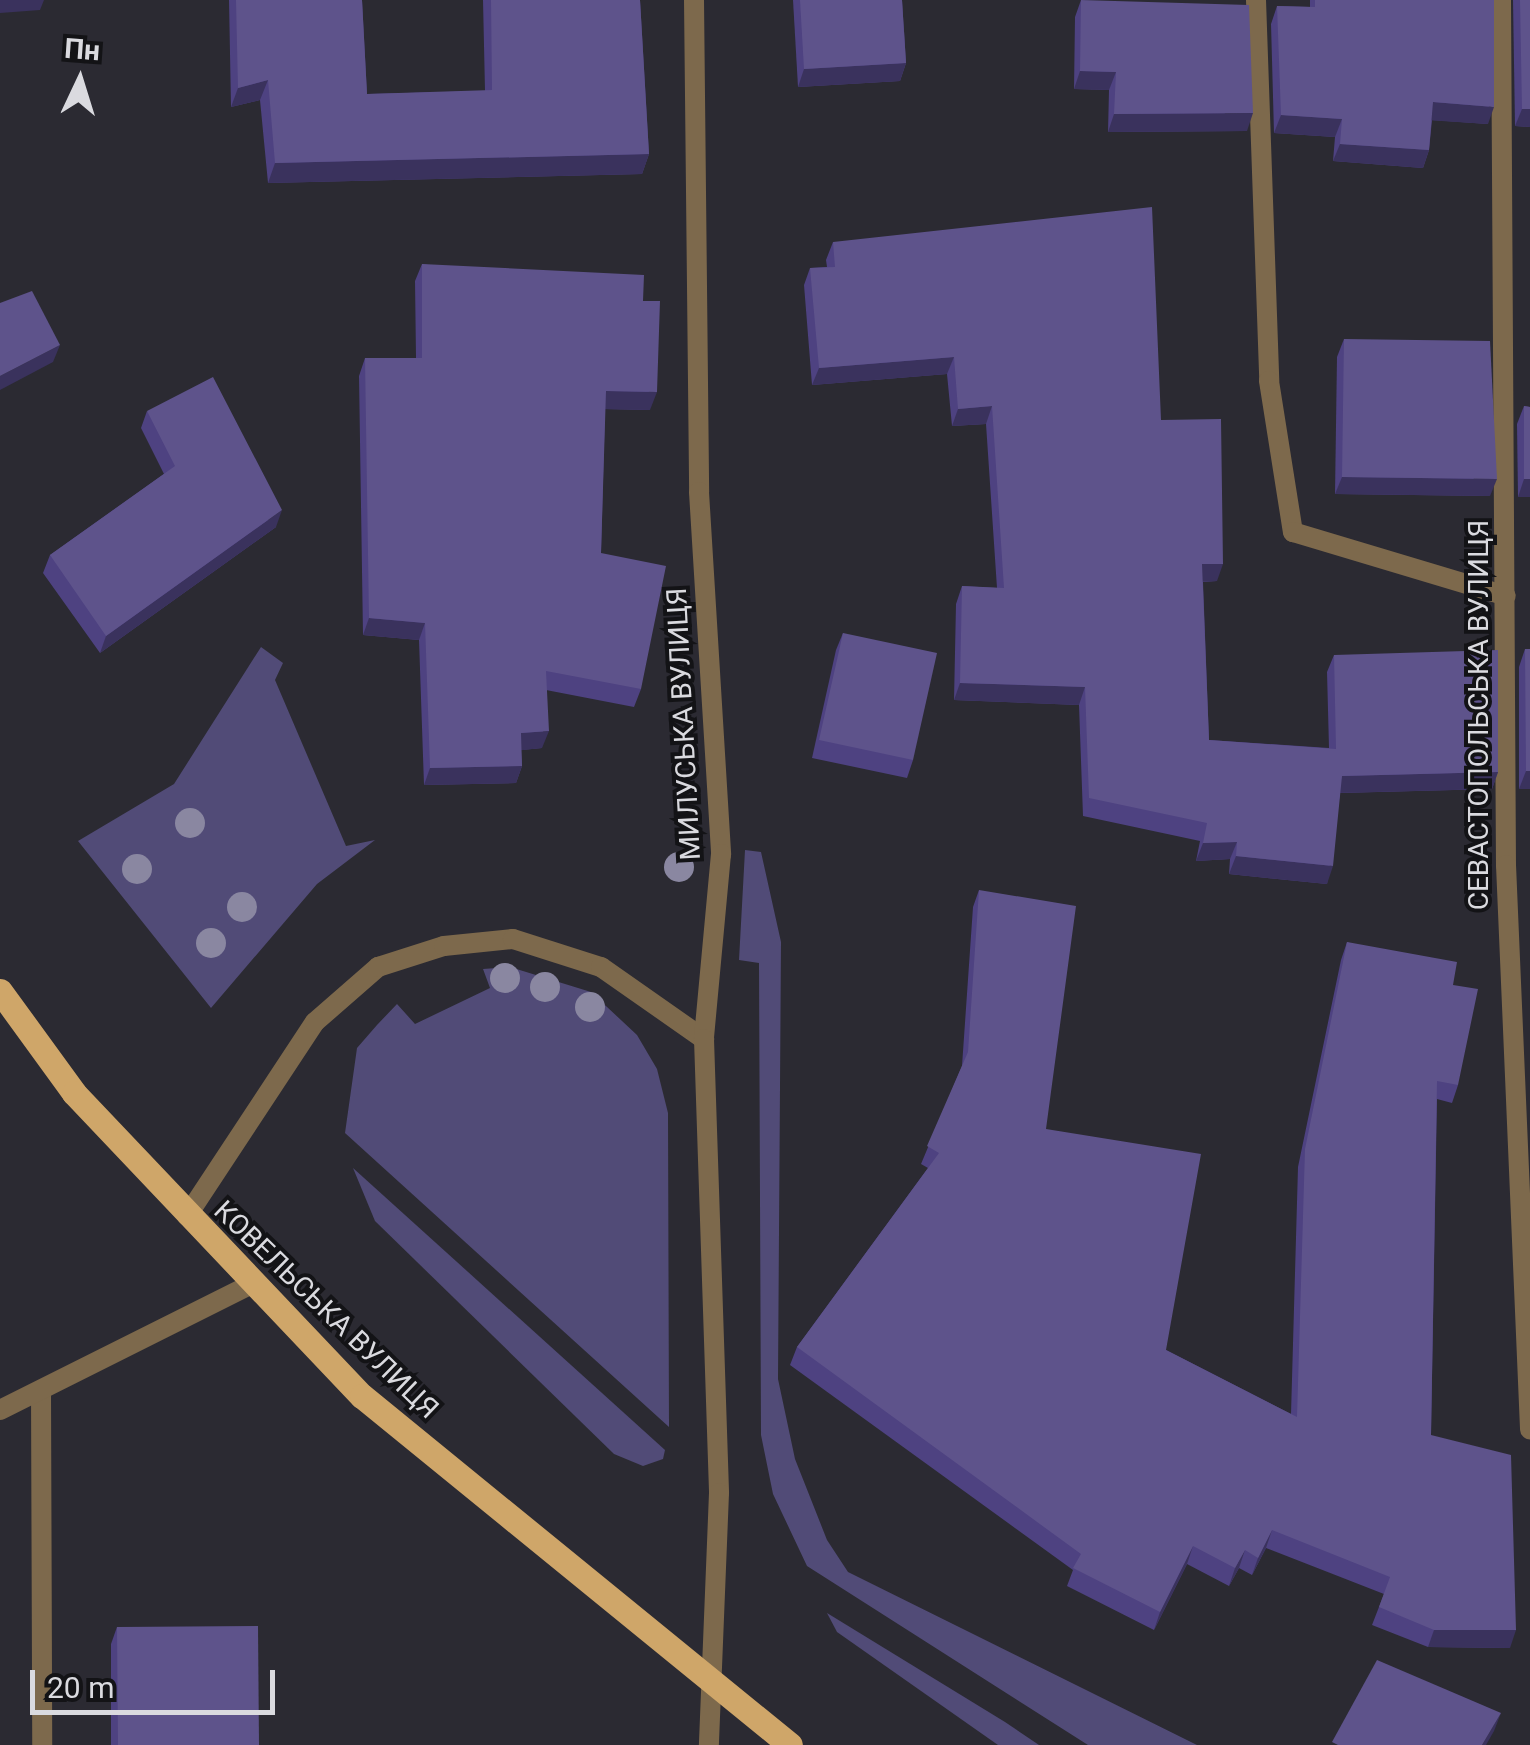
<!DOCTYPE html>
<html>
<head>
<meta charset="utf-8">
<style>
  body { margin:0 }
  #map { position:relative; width:1530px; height:1745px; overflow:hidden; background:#2b2a32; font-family:Roboto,sans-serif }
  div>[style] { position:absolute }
  .green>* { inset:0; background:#514b77 }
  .lane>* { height:20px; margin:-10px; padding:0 10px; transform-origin:10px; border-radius:10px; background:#7d694c }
  .street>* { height:20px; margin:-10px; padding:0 10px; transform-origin:10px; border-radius:10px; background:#7d694c }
  .primary>* { height:25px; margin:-12.5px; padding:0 12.5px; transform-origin:12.5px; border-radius:12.5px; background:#cfa669 }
  .trees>* { width:30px; height:30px; margin:-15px; border-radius:50%; background:#8a87a1 }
  .wall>* { inset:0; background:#4e4281 }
  .shaded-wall>* { inset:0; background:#3a325d }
  .building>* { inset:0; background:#5e538b }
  span { translate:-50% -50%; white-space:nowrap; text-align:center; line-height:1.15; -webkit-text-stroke:8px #131316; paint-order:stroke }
  .street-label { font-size:28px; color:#dadadf }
  .north { position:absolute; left:30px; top:30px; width:100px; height:100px; -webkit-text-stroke:8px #131316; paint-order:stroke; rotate:4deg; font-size:28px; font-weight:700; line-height:40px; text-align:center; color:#dadadf }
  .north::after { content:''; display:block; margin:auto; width:35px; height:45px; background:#dadadf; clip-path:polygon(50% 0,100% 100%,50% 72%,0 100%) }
  .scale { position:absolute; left:30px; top:1670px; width:245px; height:45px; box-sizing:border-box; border:5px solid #dadadf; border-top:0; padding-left:12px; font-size:30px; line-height:35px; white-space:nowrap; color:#dadadf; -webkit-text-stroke:8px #131316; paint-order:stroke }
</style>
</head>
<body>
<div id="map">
  <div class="green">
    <div style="clip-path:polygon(261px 647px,283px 663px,275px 680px,346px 846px,375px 840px,317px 884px,211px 1008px,78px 841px,174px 784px)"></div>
    <div style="clip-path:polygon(745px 850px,761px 852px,781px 942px,778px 1379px,795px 1459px,827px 1540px,848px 1572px,1197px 1745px,1088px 1745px,807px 1566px,773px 1494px,761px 1435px,759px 963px,739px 960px)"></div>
    <div style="clip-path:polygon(510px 967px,591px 992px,637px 1035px,657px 1069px,668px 1113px,669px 1427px,345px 1133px,357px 1048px,377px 1025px,397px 1004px,415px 1024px,490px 988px,483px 969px)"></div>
    <div style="clip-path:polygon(353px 1168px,665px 1450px,663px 1459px,643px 1466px,614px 1454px,375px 1221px)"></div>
    <div style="clip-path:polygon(827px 1613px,1005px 1722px,1039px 1745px,998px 1745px,837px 1632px)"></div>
  </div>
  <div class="lane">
    <div style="left:1256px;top:0;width:381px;rotate:88deg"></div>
    <div style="left:1269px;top:381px;width:153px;rotate:81deg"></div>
    <div style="left:1293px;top:532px;width:222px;rotate:16.7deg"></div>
    <div style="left:187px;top:1216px;width:232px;rotate:-56.6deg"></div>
    <div style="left:315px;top:1022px;width:84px;rotate:-41.1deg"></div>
    <div style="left:378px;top:967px;width:69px;rotate:-17.7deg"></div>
    <div style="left:444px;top:946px;width:69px;rotate:-5.8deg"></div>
    <div style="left:513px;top:939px;width:92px;rotate:17.7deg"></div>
    <div style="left:601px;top:967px;width:126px;rotate:35deg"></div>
  </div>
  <div class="street">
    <div style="left:694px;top:0;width:492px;rotate:89.4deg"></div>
    <div style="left:699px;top:492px;width:363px;rotate:86.5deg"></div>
    <div style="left:721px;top:854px;width:186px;rotate:95.3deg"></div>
    <div style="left:704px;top:1039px;width:454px;rotate:88.1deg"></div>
    <div style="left:719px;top:1493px;width:252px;rotate:92.3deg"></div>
    <div style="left:1501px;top:0;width:865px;rotate:89.67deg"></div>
    <div style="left:1506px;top:865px;width:565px;rotate:87.56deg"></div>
    <div style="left:41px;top:1390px;width:355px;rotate:89.8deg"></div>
    <div style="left:0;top:1410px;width:284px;rotate:-26.6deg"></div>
  </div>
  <div class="primary">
    <div style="left:0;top:991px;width:126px;rotate:54deg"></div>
    <div style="left:74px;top:1093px;width:418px;rotate:46.5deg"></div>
    <div style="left:362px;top:1396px;width:552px;rotate:39.19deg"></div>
  </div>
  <div class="trees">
    <div style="left:190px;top:823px"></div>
    <div style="left:679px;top:867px"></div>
    <div style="left:137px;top:869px"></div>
    <div style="left:242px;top:907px"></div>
    <div style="left:211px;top:943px"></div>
    <div style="left:505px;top:978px"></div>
    <div style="left:545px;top:987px"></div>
    <div style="left:590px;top:1007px"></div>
  </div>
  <div class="wall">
    <div style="clip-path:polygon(229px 0,362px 0,367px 94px,485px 91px,483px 0,640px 0,649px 154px,642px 174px,268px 183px,260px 100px,231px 107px)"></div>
    <div style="clip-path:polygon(793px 0,902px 0,906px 63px,900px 81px,798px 87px)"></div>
    <div style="clip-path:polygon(1081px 0,1247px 131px,1108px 132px,1109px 90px,1074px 89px,1075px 17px)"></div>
    <div style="clip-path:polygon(1310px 0,1494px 0,1488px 124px,1432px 120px,1429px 150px,1423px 168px,1333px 161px,1335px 137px,1274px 133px,1271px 24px,1277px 6px,1310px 7px)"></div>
    <div style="clip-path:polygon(1513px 0,1530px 0,1530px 127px,1515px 126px)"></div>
    <div style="clip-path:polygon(833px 242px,1161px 420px,1217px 581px,1203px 582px,1209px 740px,1329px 748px,1327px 672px,1334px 655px,1498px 772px,1492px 789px,1340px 793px,1327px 884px,1229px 874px,1230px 859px,1196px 861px,1200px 841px,1083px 816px,1079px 705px,954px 700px,956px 604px,962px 586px,997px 588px,986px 424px,952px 426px,947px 374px,812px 385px,804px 285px,810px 268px,827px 267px,826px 260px)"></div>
    <div style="clip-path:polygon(422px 264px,643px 301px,650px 410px,605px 409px,601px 553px,641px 689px,634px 707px,546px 690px,542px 748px,521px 750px,522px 766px,516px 783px,424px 785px,419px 640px,363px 635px,359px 376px,365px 358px,416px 358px,415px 281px)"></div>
    <div style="clip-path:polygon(1344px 339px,1490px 496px,1335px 494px,1337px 357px)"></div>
    <div style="clip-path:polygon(1524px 406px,1530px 407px,1530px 497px,1518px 497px,1517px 424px)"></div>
    <div style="clip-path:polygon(147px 411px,276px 527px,100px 653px,43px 573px,50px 555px,164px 474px,141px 428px)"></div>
    <div style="clip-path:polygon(843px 633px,913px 760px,907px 778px,812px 758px,836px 650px)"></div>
    <div style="clip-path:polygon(1525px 649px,1530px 649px,1530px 789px,1519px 789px,1519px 667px)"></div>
    <div style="clip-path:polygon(979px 890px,1046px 1129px,1166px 1350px,1291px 1414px,1298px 1167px,1341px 960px,1347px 942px,1453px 985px,1458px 1085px,1452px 1103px,1437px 1099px,1431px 1435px,1510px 1648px,1428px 1647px,1372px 1625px,1384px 1594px,1266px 1548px,1252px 1575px,1239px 1568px,1229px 1586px,1187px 1564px,1154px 1630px,1067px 1586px,1073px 1570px,790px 1365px,797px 1347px,928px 1168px,921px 1164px,962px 1066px,973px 907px)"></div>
    <div style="clip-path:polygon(117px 1627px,259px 1745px,111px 1745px,111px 1644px)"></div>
  </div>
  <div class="shaded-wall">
    <div style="clip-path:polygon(0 0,44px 0,40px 10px,0 13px)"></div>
    <div style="clip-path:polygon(906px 63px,900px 81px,798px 87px,804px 69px)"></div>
    <div style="clip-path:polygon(1080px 71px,1116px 72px,1109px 90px,1074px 89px)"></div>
    <div style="clip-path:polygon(268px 80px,260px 100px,231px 107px,238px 88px)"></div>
    <div style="clip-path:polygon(1433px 102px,1494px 107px,1488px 124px,1426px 120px)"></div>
    <div style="clip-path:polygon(1522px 109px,1530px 109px,1530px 127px,1515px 126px)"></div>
    <div style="clip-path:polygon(1253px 113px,1247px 131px,1108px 132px,1114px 114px)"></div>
    <div style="clip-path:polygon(1281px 115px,1342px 119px,1335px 137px,1274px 133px)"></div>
    <div style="clip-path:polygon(1340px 144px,1429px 150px,1423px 168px,1333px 161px)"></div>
    <div style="clip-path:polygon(649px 154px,642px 174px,268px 183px,275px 163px)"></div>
    <div style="clip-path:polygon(60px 345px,53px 362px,0 390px,0 376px)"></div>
    <div style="clip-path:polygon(954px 357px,947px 374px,812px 385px,819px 368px)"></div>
    <div style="clip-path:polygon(606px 391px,657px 392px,650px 410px,599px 409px)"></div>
    <div style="clip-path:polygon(992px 406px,986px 424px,952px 426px,958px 409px)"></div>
    <div style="clip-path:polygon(1342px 477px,1497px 479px,1490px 496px,1335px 494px)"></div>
    <div style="clip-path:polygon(1524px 479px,1530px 479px,1530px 497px,1518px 497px)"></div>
    <div style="clip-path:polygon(282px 510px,276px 527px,100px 653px,106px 636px)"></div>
    <div style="clip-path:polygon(1202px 564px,1223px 564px,1217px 581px,1196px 582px)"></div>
    <div style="clip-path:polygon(369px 618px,425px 623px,419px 640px,363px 635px)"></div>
    <div style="clip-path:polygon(960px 683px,1085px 687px,1079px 705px,954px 700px)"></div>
    <div style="clip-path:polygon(549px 731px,542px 748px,514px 751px,521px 733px)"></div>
    <div style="clip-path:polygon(522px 766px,516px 783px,424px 785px,430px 768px)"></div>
    <div style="clip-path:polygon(1526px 771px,1530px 771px,1530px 789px,1519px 789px)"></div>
    <div style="clip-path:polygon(1498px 772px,1492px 789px,1336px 793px,1342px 776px)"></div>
    <div style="clip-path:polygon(1237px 842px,1230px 859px,1196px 861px,1203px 843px)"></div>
    <div style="clip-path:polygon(1236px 856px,1333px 866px,1327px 884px,1229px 874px)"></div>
    <div style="clip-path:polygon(1272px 1530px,1266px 1548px,1252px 1575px,1258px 1558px)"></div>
    <div style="clip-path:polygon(1193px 1546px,1187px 1564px,1154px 1630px,1160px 1612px)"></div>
    <div style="clip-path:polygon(1245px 1550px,1239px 1568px,1229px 1586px,1235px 1568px)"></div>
    <div style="clip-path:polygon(1434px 1630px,1516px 1630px,1510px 1648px,1428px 1647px)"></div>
    <div style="clip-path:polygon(1501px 1713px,1494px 1731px,1486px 1745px,1482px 1745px)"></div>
  </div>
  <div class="building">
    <div style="clip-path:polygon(236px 0,362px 0,367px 94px,492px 90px,491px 0,640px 0,649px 154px,275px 163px,268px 80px,238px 88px)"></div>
    <div style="clip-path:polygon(800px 0,902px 0,906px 63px,804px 69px)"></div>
    <div style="clip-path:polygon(1081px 0,1249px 5px,1253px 113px,1114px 114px,1116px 72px,1080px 71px)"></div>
    <div style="clip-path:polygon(1315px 0,1494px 0,1494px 107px,1433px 102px,1429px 150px,1340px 144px,1342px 119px,1281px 115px,1277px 6px,1315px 7px)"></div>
    <div style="clip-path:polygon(1520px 0,1530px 0,1530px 109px,1522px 109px)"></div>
    <div style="clip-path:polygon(1152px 207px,1161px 420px,1221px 419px,1223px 564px,1202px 564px,1209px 740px,1336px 749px,1334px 655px,1498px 650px,1498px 772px,1342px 776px,1333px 866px,1236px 856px,1237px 842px,1203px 843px,1207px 823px,1089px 798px,1085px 687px,960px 683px,962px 586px,1004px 588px,992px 406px,958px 409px,954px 357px,819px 368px,810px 268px,835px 267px,833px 242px)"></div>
    <div style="clip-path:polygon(422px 264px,644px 275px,643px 301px,660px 301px,657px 392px,606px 391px,601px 553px,666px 566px,641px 689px,546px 671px,549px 731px,521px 733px,522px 766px,430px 768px,425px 623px,369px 618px,365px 358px,422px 358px)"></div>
    <div style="clip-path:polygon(32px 291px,60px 345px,0 376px,0 303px)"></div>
    <div style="clip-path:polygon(1344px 339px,1490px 341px,1497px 479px,1342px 477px)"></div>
    <div style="clip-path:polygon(213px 377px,282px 510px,106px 636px,50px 555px,175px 466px,147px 411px)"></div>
    <div style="clip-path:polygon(1524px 406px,1530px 407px,1530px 479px,1524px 479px)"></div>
    <div style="clip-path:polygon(843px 633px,937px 653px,913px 760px,819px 740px)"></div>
    <div style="clip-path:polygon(1525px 649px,1530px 649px,1530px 771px,1526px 771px)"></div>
    <div style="clip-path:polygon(979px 890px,1076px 906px,1046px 1129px,1201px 1154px,1166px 1350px,1297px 1417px,1305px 1149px,1347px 942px,1457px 962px,1453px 985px,1478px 989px,1458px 1085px,1437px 1081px,1431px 1435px,1511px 1455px,1516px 1630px,1434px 1630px,1379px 1607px,1390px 1577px,1272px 1530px,1258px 1558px,1245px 1550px,1235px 1568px,1193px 1546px,1160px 1612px,1073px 1568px,1081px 1554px,797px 1347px,939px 1153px,927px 1146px,968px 1052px)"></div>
    <div style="clip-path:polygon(258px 1626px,259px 1745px,118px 1745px,117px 1627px)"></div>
    <div style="clip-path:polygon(1377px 1660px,1501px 1713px,1482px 1745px,1338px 1745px,1332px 1742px)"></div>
  </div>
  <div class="street-label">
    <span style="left:1479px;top:715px;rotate:-90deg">СЕВАСТОПОЛЬСЬКА ВУЛИЦЯ</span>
    <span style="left:684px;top:724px;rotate:-93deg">МИЛУСЬКА ВУЛИЦЯ</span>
    <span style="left:326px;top:1310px;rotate:44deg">КОВЕЛЬСЬКА ВУЛИЦЯ</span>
  </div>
  <div class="north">Пн</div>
  <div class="scale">20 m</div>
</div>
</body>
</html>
